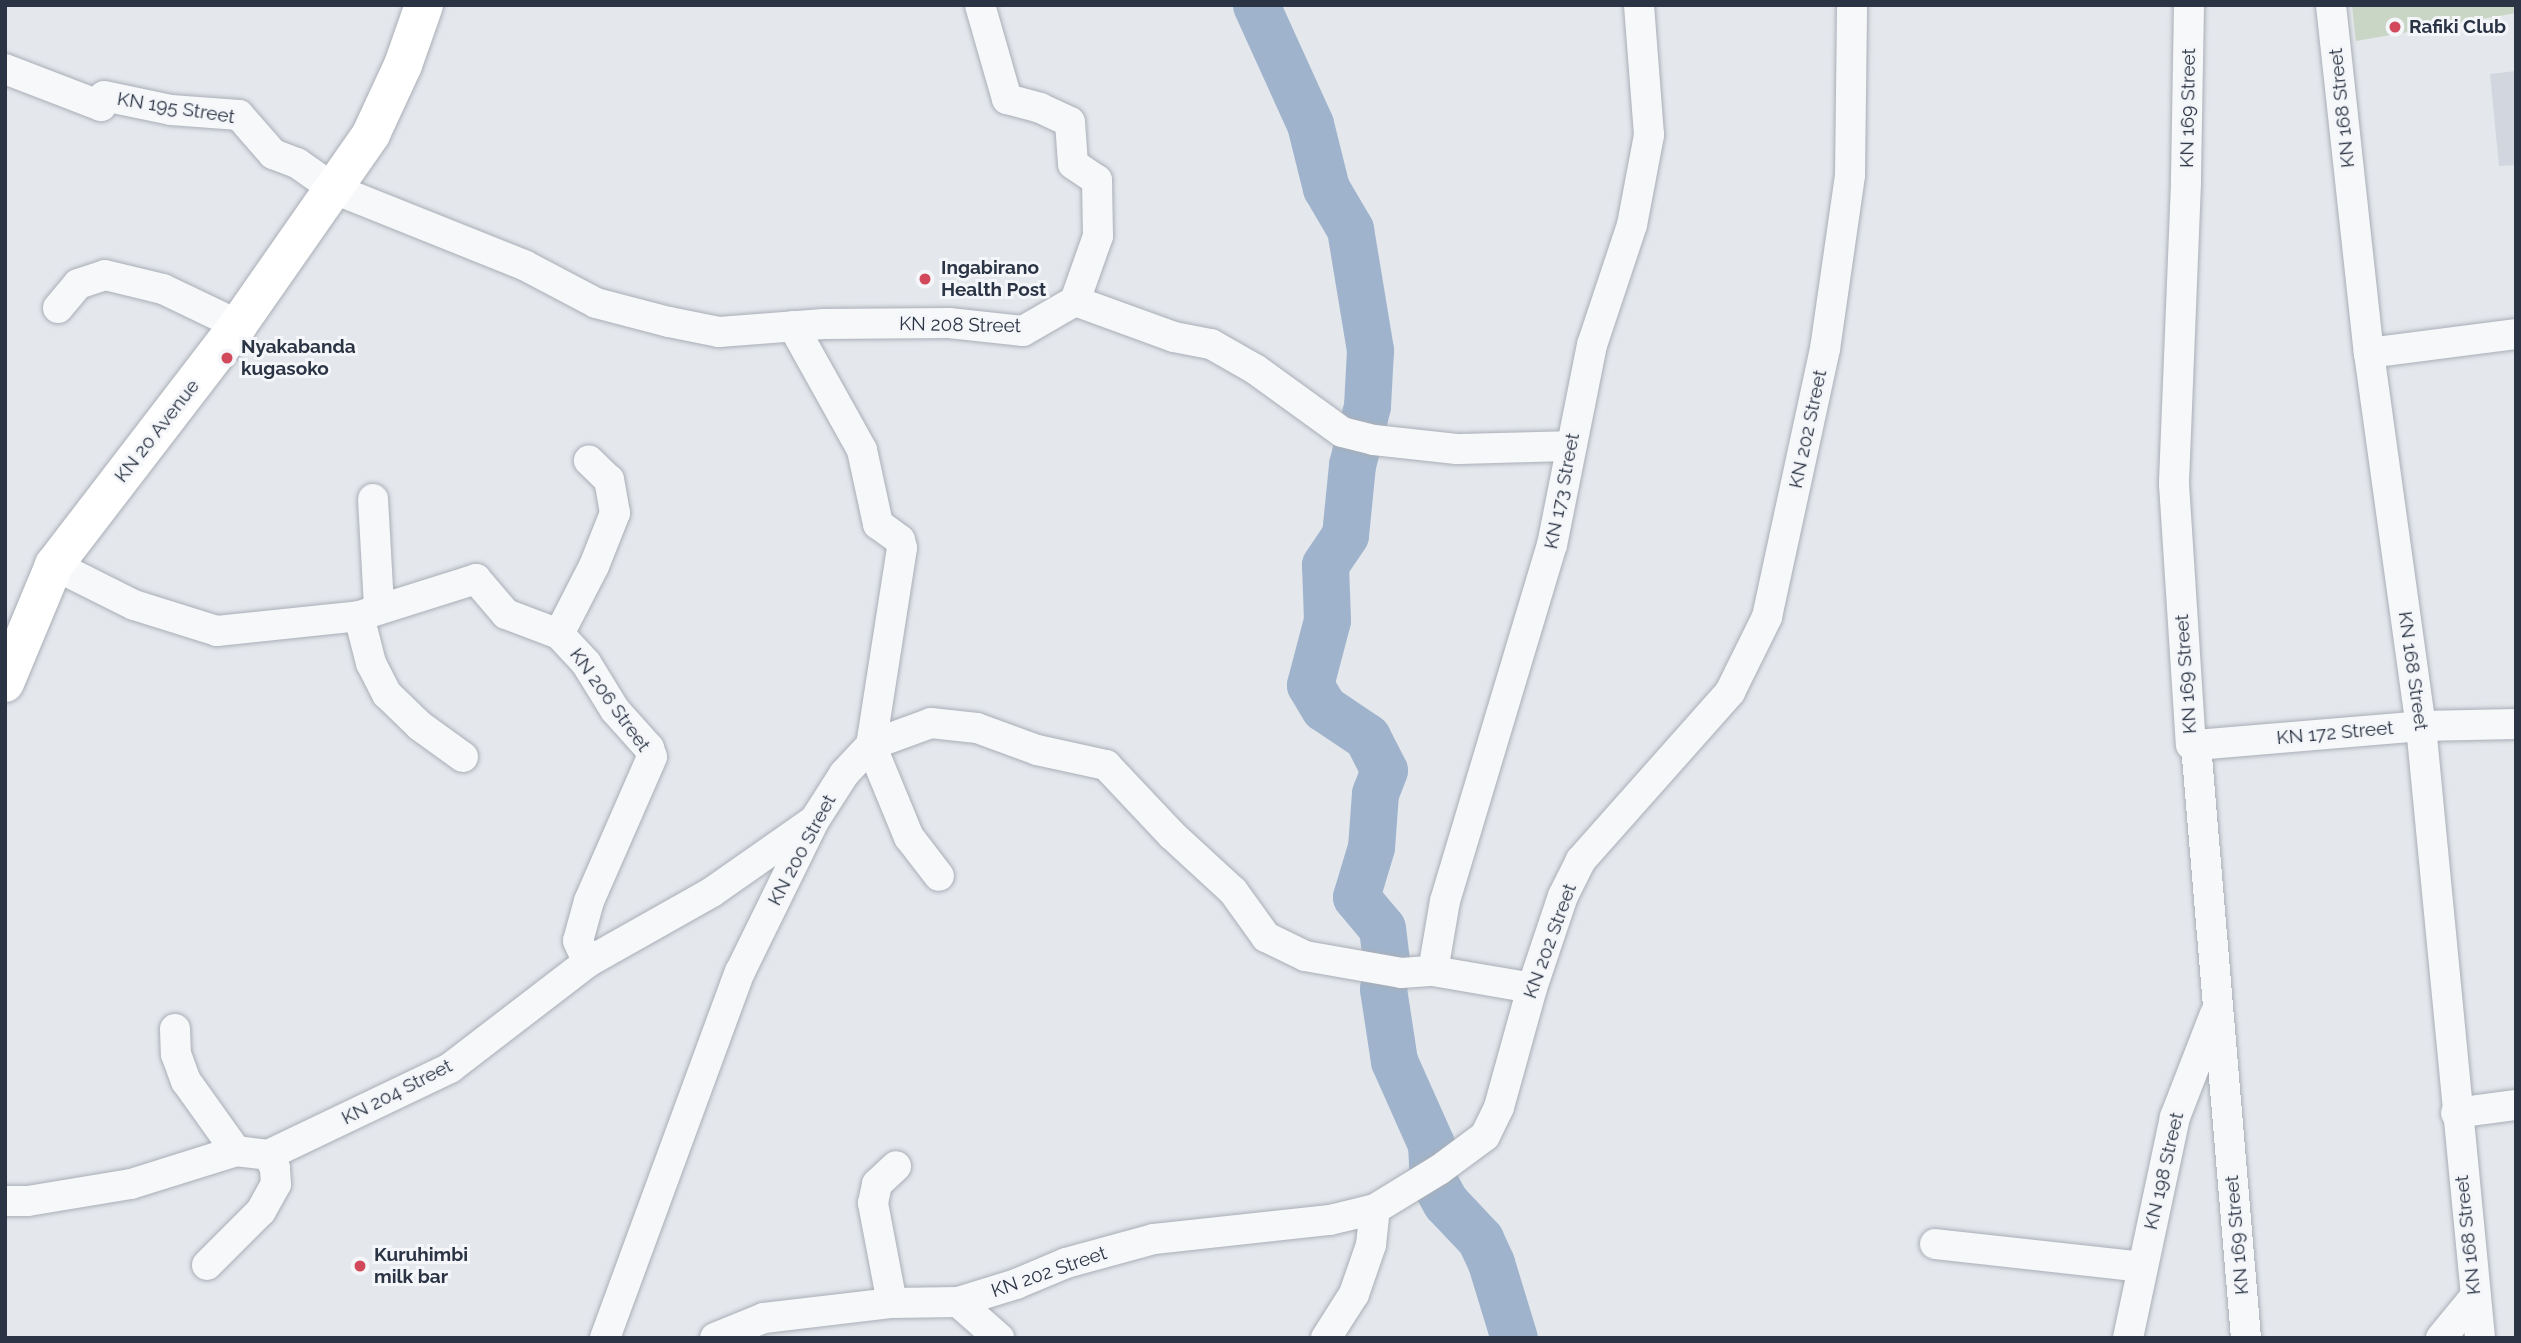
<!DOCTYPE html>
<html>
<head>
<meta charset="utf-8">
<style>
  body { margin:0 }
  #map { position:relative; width:2521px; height:1343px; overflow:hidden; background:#e4e7ec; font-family:Raleway,sans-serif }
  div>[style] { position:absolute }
  .built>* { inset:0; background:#d2d6de }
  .green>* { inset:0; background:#c9d6c5 }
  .river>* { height:47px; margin:-23.5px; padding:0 23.5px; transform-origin:23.5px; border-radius:23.5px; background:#9fb4cc }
  .roads { filter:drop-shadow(0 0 2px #a9aeb7) drop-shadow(0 0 2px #a9aeb7) }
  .minor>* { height:30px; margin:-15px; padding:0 15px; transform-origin:15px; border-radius:15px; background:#f7f8fa }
  .major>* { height:38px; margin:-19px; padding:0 19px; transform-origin:19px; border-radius:19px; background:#fff }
  .dots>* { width:19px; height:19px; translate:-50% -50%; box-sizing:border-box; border:4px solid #f4f6f9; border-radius:50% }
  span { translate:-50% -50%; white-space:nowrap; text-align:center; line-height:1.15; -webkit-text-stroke:6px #f4f6f9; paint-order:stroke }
  .poi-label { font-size:19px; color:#2b3445; font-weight:700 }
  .left { translate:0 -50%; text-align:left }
  .street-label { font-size:19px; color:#2b3445 }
  .frame { position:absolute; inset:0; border:7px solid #2b3445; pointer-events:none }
</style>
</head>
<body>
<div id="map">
  <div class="built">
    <div style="clip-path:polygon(2516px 71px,2516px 165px,2499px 166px,2490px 74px)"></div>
  </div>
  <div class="green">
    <div style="clip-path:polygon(2352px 5px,2516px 5px,2516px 13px,2356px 41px)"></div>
  </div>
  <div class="river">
    <div style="left:1256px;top:5px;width:131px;rotate:65.6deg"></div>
    <div style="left:1310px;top:124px;width:66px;rotate:76deg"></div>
    <div style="left:1326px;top:188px;width:48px;rotate:59.7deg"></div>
    <div style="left:1350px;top:229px;width:123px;rotate:80.6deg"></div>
    <div style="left:1370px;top:350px;width:56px;rotate:93.1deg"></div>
    <div style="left:1367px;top:406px;width:61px;rotate:104.3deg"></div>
    <div style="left:1352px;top:465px;width:70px;rotate:95.7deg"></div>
    <div style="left:1345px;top:535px;width:36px;rotate:124deg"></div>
    <div style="left:1325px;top:565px;width:55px;rotate:87.9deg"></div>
    <div style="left:1327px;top:620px;width:67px;rotate:104.7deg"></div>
    <div style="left:1310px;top:685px;width:27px;rotate:59deg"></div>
    <div style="left:1324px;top:708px;width:52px;rotate:34deg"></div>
    <div style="left:1367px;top:737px;width:37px;rotate:63deg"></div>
    <div style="left:1384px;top:770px;width:25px;rotate:111deg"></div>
    <div style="left:1375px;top:793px;width:54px;rotate:94.2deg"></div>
    <div style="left:1371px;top:847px;width:52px;rotate:106.7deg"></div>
    <div style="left:1356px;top:897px;width:40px;rotate:50deg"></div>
    <div style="left:1382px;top:928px;width:34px;rotate:83deg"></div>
    <div style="left:1386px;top:962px;width:27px;rotate:96deg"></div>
    <div style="left:1383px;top:989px;width:73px;rotate:81.3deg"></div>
    <div style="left:1394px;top:1061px;width:91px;rotate:66deg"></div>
    <div style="left:1431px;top:1144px;width:36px;rotate:87deg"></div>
    <div style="left:1433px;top:1180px;width:26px;rotate:61deg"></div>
    <div style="left:1446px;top:1203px;width:50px;rotate:46.6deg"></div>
    <div style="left:1480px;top:1239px;width:26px;rotate:65deg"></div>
    <div style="left:1491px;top:1263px;width:78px;rotate:73deg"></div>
  </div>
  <div class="roads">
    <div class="minor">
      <div style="left:980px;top:5px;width:98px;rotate:74deg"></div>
      <div style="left:1007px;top:99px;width:34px;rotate:15deg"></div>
      <div style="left:1040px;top:108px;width:33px;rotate:25deg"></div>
      <div style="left:1070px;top:122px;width:42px;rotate:85.9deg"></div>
      <div style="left:1073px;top:164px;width:29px;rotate:34deg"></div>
      <div style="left:1097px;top:180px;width:56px;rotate:89deg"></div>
      <div style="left:1098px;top:236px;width:69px;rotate:109.5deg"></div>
      <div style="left:2189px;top:5px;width:178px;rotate:91deg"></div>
      <div style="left:2186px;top:183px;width:301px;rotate:92.3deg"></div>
      <div style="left:2174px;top:484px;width:261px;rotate:86.3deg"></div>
      <div style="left:2191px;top:744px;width:5px;rotate:11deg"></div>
      <div style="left:2196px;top:745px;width:595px;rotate:85.18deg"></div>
      <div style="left:2331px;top:5px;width:350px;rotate:83.8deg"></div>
      <div style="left:2369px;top:353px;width:377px;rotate:82.1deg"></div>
      <div style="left:2421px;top:726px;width:615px;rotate:84.49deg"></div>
      <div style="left:5px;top:69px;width:103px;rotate:21.1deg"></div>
      <div style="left:101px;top:106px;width:10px;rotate:-73deg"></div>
      <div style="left:104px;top:96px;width:68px;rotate:11.8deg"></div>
      <div style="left:171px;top:110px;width:68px;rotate:4.2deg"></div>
      <div style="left:239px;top:115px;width:52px;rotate:48.9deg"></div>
      <div style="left:273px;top:154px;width:26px;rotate:21deg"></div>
      <div style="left:297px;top:163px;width:45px;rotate:35.1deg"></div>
      <div style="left:334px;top:189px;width:205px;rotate:21.8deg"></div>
      <div style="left:524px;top:265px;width:81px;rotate:27.8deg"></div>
      <div style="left:596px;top:303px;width:75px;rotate:14.6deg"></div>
      <div style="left:669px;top:322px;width:51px;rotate:11.3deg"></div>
      <div style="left:719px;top:332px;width:105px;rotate:-4.4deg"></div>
      <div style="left:824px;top:324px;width:125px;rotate:-0.5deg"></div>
      <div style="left:949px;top:323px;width:74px;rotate:6.2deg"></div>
      <div style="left:1023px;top:331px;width:60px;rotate:-30deg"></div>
      <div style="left:1075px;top:301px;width:105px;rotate:20deg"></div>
      <div style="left:1174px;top:337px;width:38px;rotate:11deg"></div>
      <div style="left:1211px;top:344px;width:51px;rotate:29.6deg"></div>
      <div style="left:1255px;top:369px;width:107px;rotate:35.9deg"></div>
      <div style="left:1342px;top:432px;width:33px;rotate:14deg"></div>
      <div style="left:1374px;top:440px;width:83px;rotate:6.2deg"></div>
      <div style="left:1457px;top:449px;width:114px;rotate:-1.5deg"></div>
      <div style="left:58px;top:308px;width:31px;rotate:-50deg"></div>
      <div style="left:78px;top:284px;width:28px;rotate:-18deg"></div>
      <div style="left:105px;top:275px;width:60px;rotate:13.6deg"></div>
      <div style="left:163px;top:289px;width:83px;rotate:25.6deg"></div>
      <div style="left:793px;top:326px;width:142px;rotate:60.9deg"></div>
      <div style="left:862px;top:450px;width:76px;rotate:77.8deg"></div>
      <div style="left:878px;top:524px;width:27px;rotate:36deg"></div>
      <div style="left:900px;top:540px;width:8px;rotate:76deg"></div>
      <div style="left:902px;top:548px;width:199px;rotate:98.9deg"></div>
      <div style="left:871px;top:745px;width:100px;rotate:67.6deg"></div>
      <div style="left:909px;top:837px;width:49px;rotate:52.4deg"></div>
      <div style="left:2369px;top:353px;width:148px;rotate:-7.4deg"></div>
      <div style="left:373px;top:499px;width:108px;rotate:86.8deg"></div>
      <div style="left:54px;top:565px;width:89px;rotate:26.6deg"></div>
      <div style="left:134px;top:605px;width:87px;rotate:17.4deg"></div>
      <div style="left:217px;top:631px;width:143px;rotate:-6deg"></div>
      <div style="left:359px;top:616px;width:123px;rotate:-17.5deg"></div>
      <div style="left:476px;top:579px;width:46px;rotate:49.4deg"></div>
      <div style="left:506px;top:614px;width:57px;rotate:20.7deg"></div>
      <div style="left:559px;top:634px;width:40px;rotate:47deg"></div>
      <div style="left:586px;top:663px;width:55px;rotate:58.3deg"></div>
      <div style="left:615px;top:710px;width:51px;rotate:48.2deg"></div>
      <div style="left:649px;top:748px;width:9px;rotate:72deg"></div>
      <div style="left:652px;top:757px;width:157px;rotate:113.6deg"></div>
      <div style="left:589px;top:901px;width:41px;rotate:105.4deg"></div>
      <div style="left:578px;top:941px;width:23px;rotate:65deg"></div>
      <div style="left:359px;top:616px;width:49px;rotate:75.7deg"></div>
      <div style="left:371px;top:663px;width:35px;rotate:63deg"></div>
      <div style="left:387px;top:694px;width:46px;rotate:44.1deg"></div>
      <div style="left:420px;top:726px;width:53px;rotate:35.8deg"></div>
      <div style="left:559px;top:634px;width:76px;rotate:-62.8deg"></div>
      <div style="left:594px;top:566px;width:57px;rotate:-68.4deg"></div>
      <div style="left:615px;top:513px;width:34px;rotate:-100deg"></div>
      <div style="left:609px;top:480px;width:28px;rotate:-136deg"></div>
      <div style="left:2196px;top:745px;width:226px;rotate:-4.8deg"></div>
      <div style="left:2421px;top:726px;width:95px;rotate:-1.2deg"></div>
      <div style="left:1433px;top:971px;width:71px;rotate:-80.3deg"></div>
      <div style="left:1445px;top:901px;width:372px;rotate:-73.3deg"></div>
      <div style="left:1552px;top:545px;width:204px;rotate:-78.7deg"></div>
      <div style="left:1592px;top:345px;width:126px;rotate:-71.6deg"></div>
      <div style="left:1632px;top:225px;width:92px;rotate:-79.3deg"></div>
      <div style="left:1649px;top:135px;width:130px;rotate:-94.4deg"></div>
      <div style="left:175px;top:1029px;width:25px;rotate:88deg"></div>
      <div style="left:176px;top:1054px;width:29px;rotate:70deg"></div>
      <div style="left:186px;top:1081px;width:86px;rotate:54.5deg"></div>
      <div style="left:2456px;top:1113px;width:61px;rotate:-7.6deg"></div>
      <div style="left:5px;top:1201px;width:23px"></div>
      <div style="left:28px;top:1201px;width:104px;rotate:-9.4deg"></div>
      <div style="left:131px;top:1184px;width:110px;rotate:-17.4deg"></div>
      <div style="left:236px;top:1151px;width:32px;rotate:7deg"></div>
      <div style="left:268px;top:1155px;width:202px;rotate:-25.5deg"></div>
      <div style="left:450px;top:1068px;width:174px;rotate:-37.5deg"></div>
      <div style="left:588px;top:962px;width:142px;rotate:-29.4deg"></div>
      <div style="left:712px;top:892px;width:122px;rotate:-35deg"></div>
      <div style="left:1935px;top:1244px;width:208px;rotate:6.3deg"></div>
      <div style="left:207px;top:1265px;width:76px;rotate:-45deg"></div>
      <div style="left:261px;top:1211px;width:31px;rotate:-61deg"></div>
      <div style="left:276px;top:1184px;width:16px;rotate:-94deg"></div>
      <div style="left:275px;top:1168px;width:15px;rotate:-118deg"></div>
      <div style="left:958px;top:1302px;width:55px;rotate:41.3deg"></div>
      <div style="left:892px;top:1303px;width:102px;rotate:-100.8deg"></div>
      <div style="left:873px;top:1203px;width:19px;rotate:-78deg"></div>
      <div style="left:877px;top:1184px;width:26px;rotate:-43deg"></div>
      <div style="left:605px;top:1338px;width:390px;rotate:-69.8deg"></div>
      <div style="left:740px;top:972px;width:168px;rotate:-63.9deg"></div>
      <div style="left:814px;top:821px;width:56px;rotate:-57.4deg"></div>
      <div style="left:844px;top:774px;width:40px;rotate:-47deg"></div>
      <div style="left:871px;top:745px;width:64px;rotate:-20.1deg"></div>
      <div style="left:931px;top:723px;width:46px;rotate:6.2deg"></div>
      <div style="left:977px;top:728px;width:64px;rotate:20.1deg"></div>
      <div style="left:1037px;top:750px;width:71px;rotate:12.3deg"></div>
      <div style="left:1106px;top:765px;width:96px;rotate:46.7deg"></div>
      <div style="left:1172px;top:835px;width:83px;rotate:42.6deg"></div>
      <div style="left:1233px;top:891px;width:57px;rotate:54.3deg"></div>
      <div style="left:1266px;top:937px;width:43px;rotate:26deg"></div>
      <div style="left:1305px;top:956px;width:97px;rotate:10deg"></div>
      <div style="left:1401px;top:973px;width:32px;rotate:-4deg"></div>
      <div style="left:1433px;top:971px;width:100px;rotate:9.7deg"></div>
      <div style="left:715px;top:1338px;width:53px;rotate:-22.2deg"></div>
      <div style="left:764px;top:1318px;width:129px;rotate:-6.7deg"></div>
      <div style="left:892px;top:1303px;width:66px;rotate:-0.9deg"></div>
      <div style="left:958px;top:1302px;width:61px;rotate:-17.2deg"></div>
      <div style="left:1016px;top:1284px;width:54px;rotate:-22.8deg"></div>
      <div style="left:1066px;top:1263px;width:91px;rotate:-15.3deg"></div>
      <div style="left:1154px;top:1239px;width:177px;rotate:-6.2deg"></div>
      <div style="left:1330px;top:1220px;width:46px;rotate:-13.7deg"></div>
      <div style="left:1375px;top:1209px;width:75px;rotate:-31.4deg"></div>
      <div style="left:1439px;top:1170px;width:57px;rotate:-36.5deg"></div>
      <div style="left:1485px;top:1136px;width:32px;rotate:-64deg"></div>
      <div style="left:1499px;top:1107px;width:123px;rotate:-74.5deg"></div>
      <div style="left:1532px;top:988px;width:97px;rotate:-71.4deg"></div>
      <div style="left:1563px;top:896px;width:40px;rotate:-63.4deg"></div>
      <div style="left:1581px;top:860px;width:225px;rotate:-48.4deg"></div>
      <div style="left:1730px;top:692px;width:84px;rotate:-63.7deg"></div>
      <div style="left:1767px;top:617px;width:274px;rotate:-77.8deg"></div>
      <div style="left:1825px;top:349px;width:176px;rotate:-81.8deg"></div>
      <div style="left:1850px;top:175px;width:170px;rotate:-89.3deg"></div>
      <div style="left:1326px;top:1338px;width:52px;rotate:-57.5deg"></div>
      <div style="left:1354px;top:1294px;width:52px;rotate:-70.9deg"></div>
      <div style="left:1371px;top:1245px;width:36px;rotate:-84deg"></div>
      <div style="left:2128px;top:1338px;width:226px;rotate:-78deg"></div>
      <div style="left:2175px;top:1117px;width:110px;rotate:-68.8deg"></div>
      <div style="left:2441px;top:1338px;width:52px;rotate:-50.5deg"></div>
    </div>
    <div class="major">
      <div style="left:5px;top:683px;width:128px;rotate:-67.4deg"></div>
      <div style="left:54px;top:565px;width:302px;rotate:-52.5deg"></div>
      <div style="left:238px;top:325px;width:233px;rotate:-55.1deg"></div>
      <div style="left:371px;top:134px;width:76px;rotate:-65.1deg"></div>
      <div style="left:403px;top:65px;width:64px;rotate:-70.7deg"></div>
    </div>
  </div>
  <div class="dots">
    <div style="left:2395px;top:27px;background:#d1495b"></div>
    <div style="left:925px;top:279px;background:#d1495b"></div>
    <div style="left:227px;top:358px;background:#d1495b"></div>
    <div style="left:360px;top:1266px;background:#d1495b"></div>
  </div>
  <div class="poi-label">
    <span class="left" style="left:2409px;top:27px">Rafiki Club</span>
    <span class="left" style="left:941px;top:279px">Ingabirano<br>Health Post</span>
    <span class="left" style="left:241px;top:358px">Nyakabanda<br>kugasoko</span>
    <span class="left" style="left:374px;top:1266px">Kuruhimbi<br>milk bar</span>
  </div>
  <div class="street-label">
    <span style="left:176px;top:108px;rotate:9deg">KN 195 Street</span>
    <span style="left:2188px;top:108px;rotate:-89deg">KN 169 Street</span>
    <span style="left:2342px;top:108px;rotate:-96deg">KN 168 Street</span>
    <span style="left:960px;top:325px;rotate:1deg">KN 208 Street</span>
    <span style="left:1808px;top:429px;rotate:-78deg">KN 202 Street</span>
    <span style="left:157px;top:431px;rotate:-52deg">KN 20 Avenue</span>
    <span style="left:1562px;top:491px;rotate:-79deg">KN 173 Street</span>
    <span style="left:2413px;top:671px;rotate:82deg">KN 168 Street</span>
    <span style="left:2186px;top:674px;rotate:-94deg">KN 169 Street</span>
    <span style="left:610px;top:700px;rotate:54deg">KN 206 Street</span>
    <span style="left:2335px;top:733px;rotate:-5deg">KN 172 Street</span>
    <span style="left:802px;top:850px;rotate:-62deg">KN 200 Street</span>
    <span style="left:1550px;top:941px;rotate:-70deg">KN 202 Street</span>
    <span style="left:397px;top:1092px;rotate:-27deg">KN 204 Street</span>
    <span style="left:2164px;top:1171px;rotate:-77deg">KN 198 Street</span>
    <span style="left:2237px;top:1235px;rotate:-95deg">KN 169 Street</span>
    <span style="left:2468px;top:1235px;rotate:-96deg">KN 168 Street</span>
    <span style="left:1049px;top:1272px;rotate:-19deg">KN 202 Street</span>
  </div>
  <div class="frame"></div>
</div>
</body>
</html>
